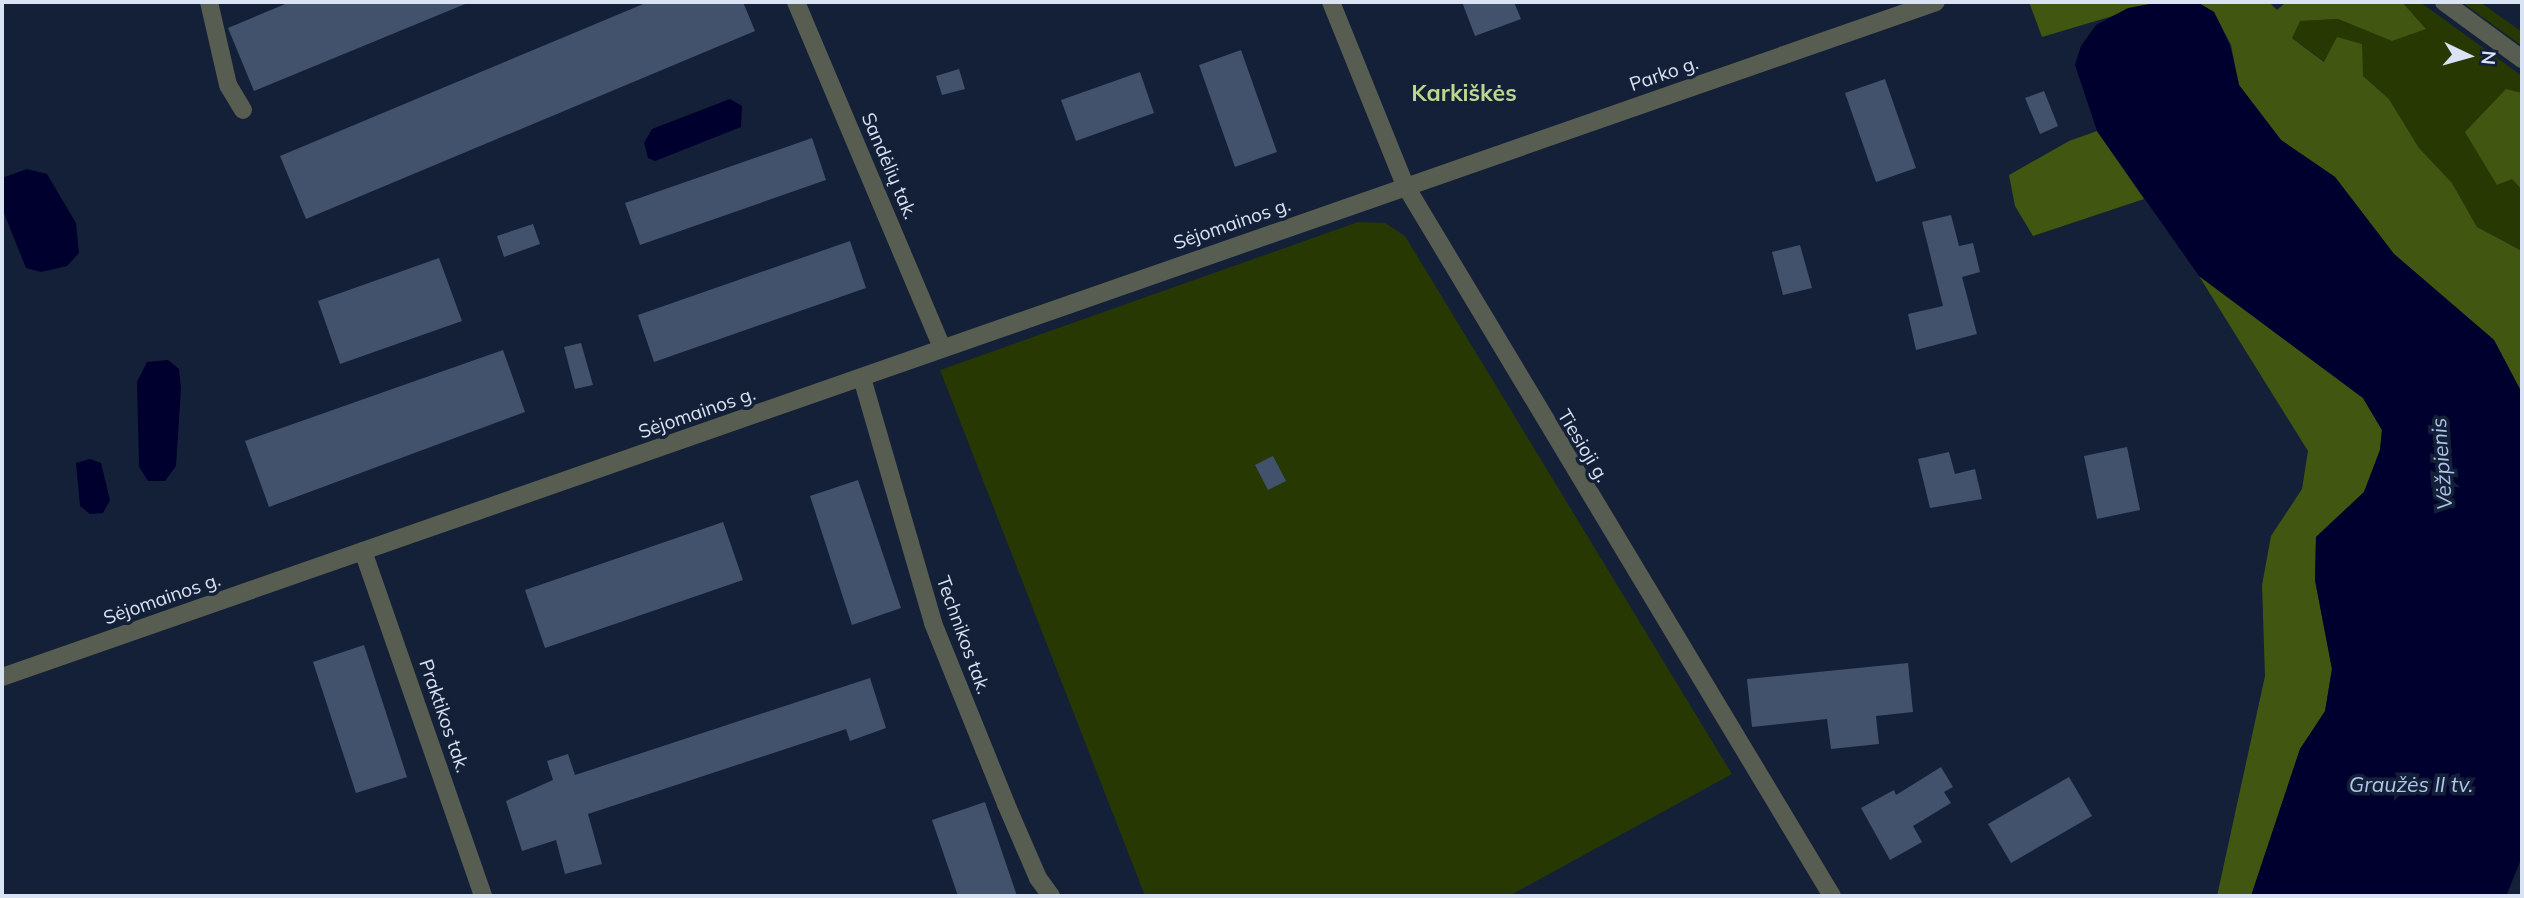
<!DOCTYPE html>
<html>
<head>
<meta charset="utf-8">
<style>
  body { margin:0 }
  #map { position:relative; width:2524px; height:898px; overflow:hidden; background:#132037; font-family:Mulish,sans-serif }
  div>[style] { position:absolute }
  .green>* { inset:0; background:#273802 }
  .forest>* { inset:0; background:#405611 }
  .water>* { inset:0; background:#00002f }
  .building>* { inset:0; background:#42526d }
  .street>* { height:18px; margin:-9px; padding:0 9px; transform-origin:9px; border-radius:9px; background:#575d50 }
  span { translate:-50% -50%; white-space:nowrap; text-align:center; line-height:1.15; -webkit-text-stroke:7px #132037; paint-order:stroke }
  .street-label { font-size:19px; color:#dae3f4 }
  .water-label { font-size:21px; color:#afc5ec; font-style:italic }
  .quarter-label { font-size:23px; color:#bbd890; font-weight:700 }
  .frame { position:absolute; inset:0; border:4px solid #dae3f4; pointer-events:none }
  .north { position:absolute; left:2433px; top:21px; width:70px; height:70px; -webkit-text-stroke:5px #132037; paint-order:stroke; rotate:95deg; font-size:19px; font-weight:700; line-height:28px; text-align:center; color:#dae3f4 }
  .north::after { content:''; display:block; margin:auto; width:24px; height:32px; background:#dae3f4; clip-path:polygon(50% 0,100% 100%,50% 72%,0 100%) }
</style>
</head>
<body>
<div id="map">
  <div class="green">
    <div style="clip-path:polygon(2402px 2px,2420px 2px,2522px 76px,2522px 93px,2506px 90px,2498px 185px,2512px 178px,2522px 190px,2522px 251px,2477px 227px,2452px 183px,2419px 148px,2389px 99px,2363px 76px,2325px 62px,2292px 38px,2299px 21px,2338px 19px,2392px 41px,2425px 28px)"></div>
    <div style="clip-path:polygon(2462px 2px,2480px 2px,2522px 32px,2522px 46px)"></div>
    <div style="clip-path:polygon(1358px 222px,1385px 223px,1405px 236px,1732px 774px,1509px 896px,1145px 896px,940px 370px)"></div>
  </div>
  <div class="forest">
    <div style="clip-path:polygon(2029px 2px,2160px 2px,2042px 37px)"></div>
    <div style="clip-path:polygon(2197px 2px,2269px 2px,2277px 10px,2286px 2px,2402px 2px,2426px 29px,2392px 41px,2338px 19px,2300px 21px,2292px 38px,2324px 62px,2337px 37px,2362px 44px,2363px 76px,2389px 99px,2419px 148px,2452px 183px,2477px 227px,2522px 251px,2522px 393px,2494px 340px,2394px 254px,2335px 177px,2281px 140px,2239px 85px,2231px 45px,2214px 12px)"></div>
    <div style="clip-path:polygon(2506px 89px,2522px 93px,2522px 190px,2512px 179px,2497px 185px,2465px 132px)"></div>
    <div style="clip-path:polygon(2097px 131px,2144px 199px,2033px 236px,2015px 206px,2009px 175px,2069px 141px)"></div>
    <div style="clip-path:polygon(2199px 276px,2363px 398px,2382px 430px,2380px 450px,2364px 492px,2316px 537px,2315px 580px,2332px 669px,2325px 712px,2300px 749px,2251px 896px,2217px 896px,2265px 676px,2262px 585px,2271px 536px,2302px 489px,2308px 451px)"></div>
  </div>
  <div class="water">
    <div style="clip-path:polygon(2160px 2px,2197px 2px,2214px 12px,2230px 45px,2239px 85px,2281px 140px,2335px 177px,2394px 254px,2494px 340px,2522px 393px,2522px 857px,2506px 896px,2251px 896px,2300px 749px,2325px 711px,2332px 669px,2315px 580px,2316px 537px,2364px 492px,2380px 450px,2382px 430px,2363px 398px,2199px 276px,2097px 131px,2075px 65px,2081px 46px,2096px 25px,2128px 8px)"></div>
    <div style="clip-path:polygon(730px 99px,742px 106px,741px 127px,655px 161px,648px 158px,644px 143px,652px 129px)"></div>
    <div style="clip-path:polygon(27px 169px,47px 174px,76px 223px,79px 253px,67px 266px,41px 272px,26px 268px,2px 208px,2px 178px)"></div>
    <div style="clip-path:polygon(168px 360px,179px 369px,181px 388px,176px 466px,165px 481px,148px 481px,139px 467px,137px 382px,147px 362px)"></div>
    <div style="clip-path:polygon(90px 459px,101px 463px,110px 500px,103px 513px,90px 514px,80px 506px,76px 463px)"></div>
  </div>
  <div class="building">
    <div style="clip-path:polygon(290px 2px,470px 2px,254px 91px,228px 28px)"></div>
    <div style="clip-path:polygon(648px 2px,743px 2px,755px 31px,306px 219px,280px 156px)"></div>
    <div style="clip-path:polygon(1462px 2px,1514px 2px,1521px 19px,1475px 36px)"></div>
    <div style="clip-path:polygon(1241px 50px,1277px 152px,1235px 167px,1199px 65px)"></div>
    <div style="clip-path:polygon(959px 69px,965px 89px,942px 95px,936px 76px)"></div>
    <div style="clip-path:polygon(1140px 72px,1154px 113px,1076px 141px,1061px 100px)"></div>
    <div style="clip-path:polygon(1885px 79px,1916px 168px,1876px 182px,1845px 93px)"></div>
    <div style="clip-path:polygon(2044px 91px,2058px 126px,2040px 134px,2025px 98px)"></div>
    <div style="clip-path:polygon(812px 138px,826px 180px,640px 245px,625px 203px)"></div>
    <div style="clip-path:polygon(1951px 215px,1959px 246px,1973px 243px,1980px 272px,1962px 277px,1977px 334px,1916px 350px,1908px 314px,1943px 306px,1922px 222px)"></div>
    <div style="clip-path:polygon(533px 224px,540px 244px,504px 257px,497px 236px)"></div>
    <div style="clip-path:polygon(850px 241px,866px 288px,654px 362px,638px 315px)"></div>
    <div style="clip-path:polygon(1800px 245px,1812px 288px,1783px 295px,1772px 252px)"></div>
    <div style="clip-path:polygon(439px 258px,462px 321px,340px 364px,318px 301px)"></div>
    <div style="clip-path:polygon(581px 343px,593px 385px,575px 389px,564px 347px)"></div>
    <div style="clip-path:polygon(503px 350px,525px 412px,269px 507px,245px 441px)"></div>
    <div style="clip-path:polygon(2127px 447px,2140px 510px,2097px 519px,2084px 456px)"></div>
    <div style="clip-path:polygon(1949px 452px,1955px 474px,1975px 469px,1982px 499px,1930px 508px,1918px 459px)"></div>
    <div style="clip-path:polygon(1273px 456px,1286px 481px,1268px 490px,1255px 465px)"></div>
    <div style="clip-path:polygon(858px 480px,901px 608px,852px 625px,810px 496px)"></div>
    <div style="clip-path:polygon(723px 522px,743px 580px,545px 648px,525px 590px)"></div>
    <div style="clip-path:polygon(364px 645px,407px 777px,356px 793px,313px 662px)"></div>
    <div style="clip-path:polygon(1908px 663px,1913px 712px,1876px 716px,1879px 744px,1831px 749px,1827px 719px,1752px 727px,1747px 679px)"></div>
    <div style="clip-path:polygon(870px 678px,886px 728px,850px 741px,846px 729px,588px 814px,602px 864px,565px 874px,556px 840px,522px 851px,506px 801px,553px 780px,547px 761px,568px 754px,575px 775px)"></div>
    <div style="clip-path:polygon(1941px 767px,1953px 787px,1944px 792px,1951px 803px,1913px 826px,1922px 842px,1890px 860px,1861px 808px,1894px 790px,1896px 795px)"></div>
    <div style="clip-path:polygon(2069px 777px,2092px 816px,2011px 863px,1988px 824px)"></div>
    <div style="clip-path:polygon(985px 802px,1017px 896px,958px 896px,932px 820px)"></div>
  </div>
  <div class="street">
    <div style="left:209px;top:2px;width:85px;rotate:77.1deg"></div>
    <div style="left:228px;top:85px;width:29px;rotate:59deg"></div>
    <div style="left:796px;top:2px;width:376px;rotate:67.1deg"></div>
    <div style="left:1331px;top:2px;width:197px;rotate:68deg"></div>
    <div style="left:1405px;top:185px;width:829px;rotate:59.01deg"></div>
    <div style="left:2444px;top:2px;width:97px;rotate:36.2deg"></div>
    <div style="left:862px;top:378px;width:255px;rotate:73.8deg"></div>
    <div style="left:933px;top:623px;width:195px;rotate:68deg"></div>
    <div style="left:1006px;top:804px;width:81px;rotate:66.6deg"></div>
    <div style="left:1038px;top:878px;width:22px;rotate:54deg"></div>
    <div style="left:363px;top:551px;width:365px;rotate:70.8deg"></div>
    <div style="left:2px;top:677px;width:2048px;rotate:-19.24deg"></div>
  </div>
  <div class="street-label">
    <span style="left:1664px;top:74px;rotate:-19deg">Parko g.</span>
    <span style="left:889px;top:166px;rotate:67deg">Sandėlių tak.</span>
    <span style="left:1232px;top:224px;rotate:-19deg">Sėjomainos g.</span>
    <span style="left:697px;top:413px;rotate:-19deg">Sėjomainos g.</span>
    <span style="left:1583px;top:446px;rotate:59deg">Tiesioji g.</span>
    <span style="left:162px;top:599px;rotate:-19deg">Sėjomainos g.</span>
    <span style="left:963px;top:635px;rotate:70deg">Technikos tak.</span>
    <span style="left:444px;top:716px;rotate:71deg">Praktikos tak.</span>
  </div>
  <div class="water-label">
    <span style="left:2441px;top:464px;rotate:-94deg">Vėžpienis</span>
    <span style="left:2411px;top:784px">Graužės II tv.</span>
  </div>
  <div class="quarter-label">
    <span style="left:1464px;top:93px">Karkiškės</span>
  </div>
  <div class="frame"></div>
  <div class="north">N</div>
</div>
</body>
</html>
